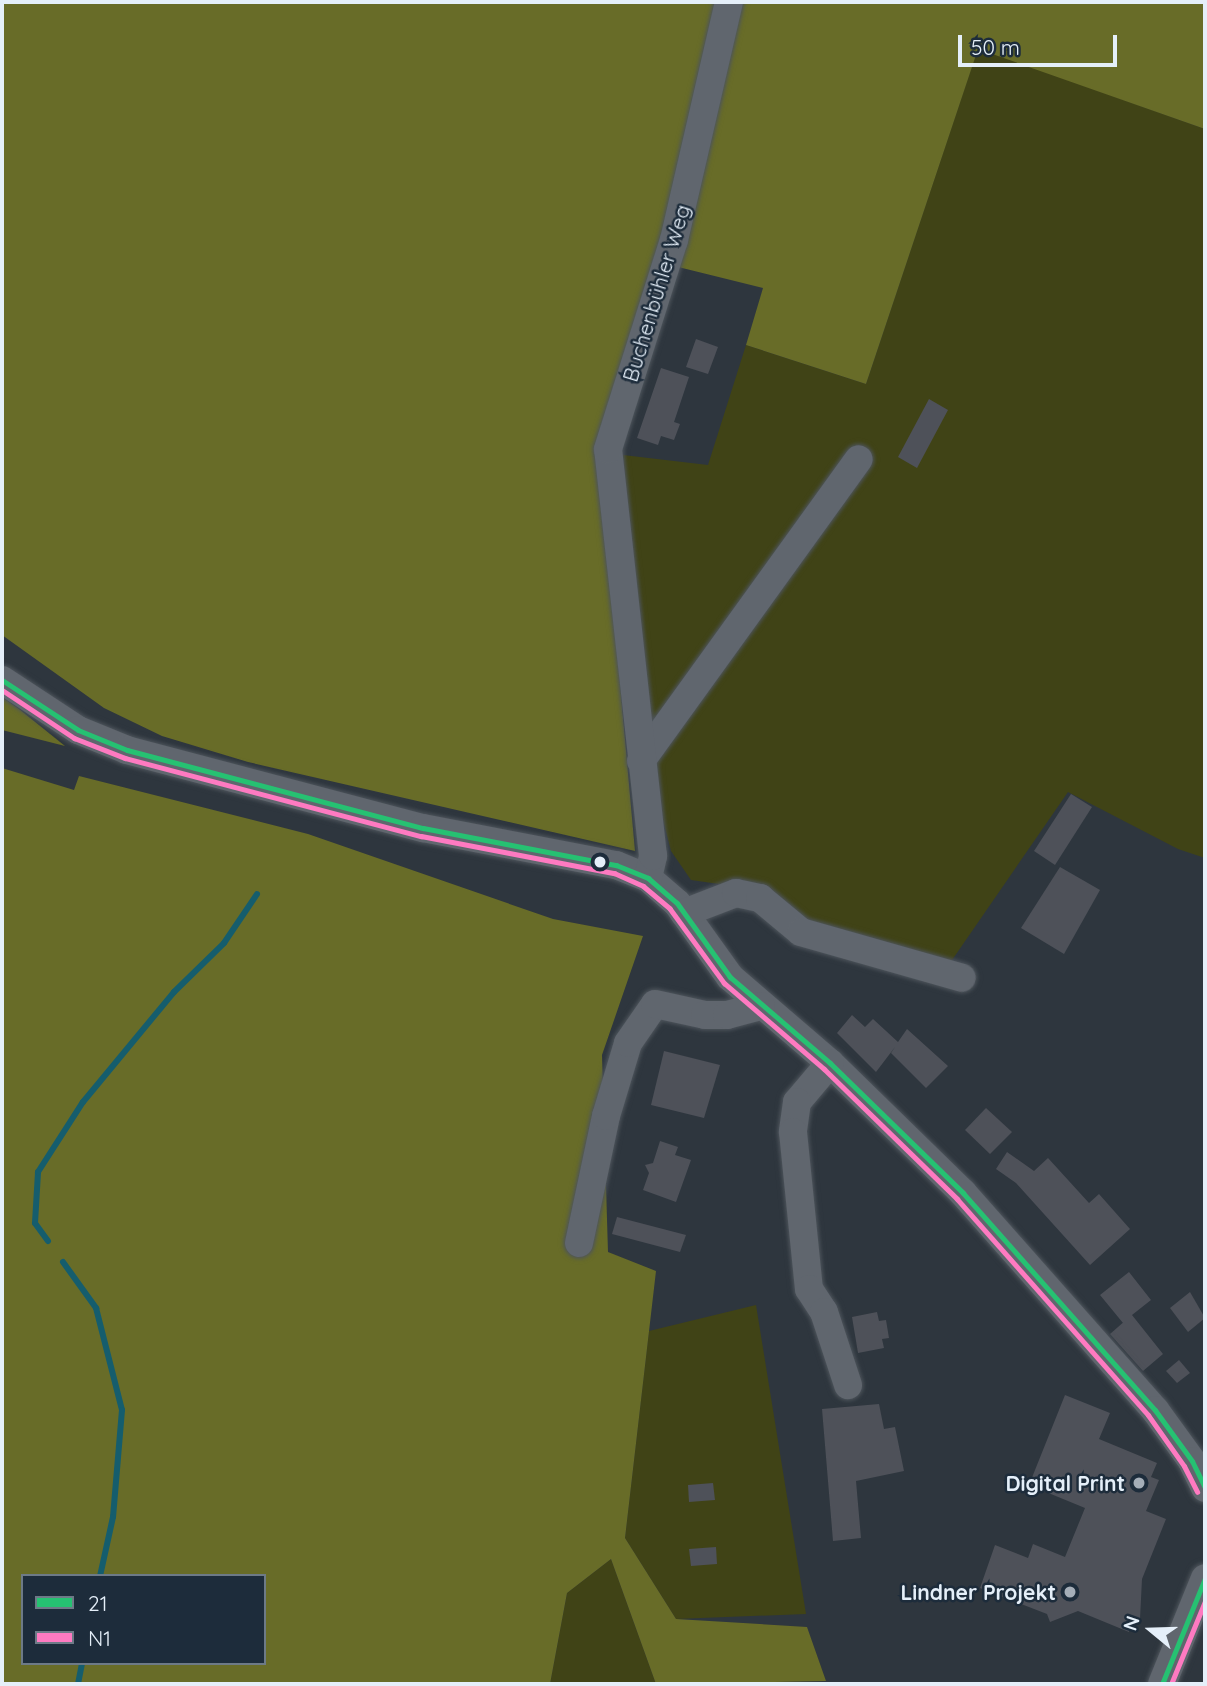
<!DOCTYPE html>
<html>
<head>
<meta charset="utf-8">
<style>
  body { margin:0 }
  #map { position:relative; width:1207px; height:1686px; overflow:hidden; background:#2e363e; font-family:Quicksand,sans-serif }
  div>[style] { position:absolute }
  .green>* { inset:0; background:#404316 }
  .forest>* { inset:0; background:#686c28 }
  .stream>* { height:6px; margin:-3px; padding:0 3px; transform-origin:3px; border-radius:3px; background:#155d6d }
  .building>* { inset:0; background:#4e5159 }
  .roads { filter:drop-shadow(0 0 2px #4d545b) drop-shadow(0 0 2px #4d545b) }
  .minor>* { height:28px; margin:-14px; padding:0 14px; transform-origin:14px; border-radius:14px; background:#60666e }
  .bus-1>* { height:5px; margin:-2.5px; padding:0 2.5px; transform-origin:2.5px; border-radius:2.5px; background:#26c172 }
  .bus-2>* { height:5px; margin:-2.5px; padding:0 2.5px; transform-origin:2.5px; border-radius:2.5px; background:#fe7ac1 }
  .dots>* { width:19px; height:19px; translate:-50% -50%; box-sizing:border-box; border:4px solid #1d2c3b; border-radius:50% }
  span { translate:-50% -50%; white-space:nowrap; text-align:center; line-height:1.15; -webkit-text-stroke:5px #1d2c3b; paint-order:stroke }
  .street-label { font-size:21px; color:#e5eff9 }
  .poi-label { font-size:21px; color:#e5eff9; font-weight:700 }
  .right { translate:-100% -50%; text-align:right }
  .frame { position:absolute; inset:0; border:4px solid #e5eff9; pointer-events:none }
  .legend { position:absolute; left:21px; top:1574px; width:245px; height:91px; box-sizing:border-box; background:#1d2c3b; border:2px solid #6d7a87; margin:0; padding:9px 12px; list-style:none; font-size:21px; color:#e5eff9 }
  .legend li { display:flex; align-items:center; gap:14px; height:35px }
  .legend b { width:35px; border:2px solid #6d7a87 }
  .north { position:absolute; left:1116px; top:1595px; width:70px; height:70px; -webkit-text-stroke:5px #1d2c3b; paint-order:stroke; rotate:289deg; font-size:19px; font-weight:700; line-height:28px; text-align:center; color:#e5eff9 }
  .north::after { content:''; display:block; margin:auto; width:24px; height:32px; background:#e5eff9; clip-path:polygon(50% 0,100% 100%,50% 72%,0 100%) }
  .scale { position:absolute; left:958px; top:35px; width:159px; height:32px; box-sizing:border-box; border:4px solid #e5eff9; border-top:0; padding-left:9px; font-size:21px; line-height:24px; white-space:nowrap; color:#e5eff9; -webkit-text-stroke:5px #1d2c3b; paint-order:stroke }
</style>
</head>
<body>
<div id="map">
  <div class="green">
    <div style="clip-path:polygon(978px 48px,1205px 129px,1205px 858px,1178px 849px,1068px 792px,950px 963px,787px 916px,754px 889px,691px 880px,671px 851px,652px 778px,623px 455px,708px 465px,746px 345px,866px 384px)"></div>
    <div style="clip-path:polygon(756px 1305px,806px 1614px,676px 1619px,625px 1538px,649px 1331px)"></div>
    <div style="clip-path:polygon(611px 1559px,656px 1684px,550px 1684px,567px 1593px)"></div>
  </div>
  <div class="forest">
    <div style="clip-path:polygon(2px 2px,1205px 2px,1205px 129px,978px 49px,866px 384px,746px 345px,763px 288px,658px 262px,599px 450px,635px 851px,248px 762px,162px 736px,104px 708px,2px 635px)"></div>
    <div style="clip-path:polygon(2px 697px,19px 709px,65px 746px,2px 730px)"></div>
    <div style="clip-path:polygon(evenodd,2px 768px,74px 790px,79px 776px,308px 834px,553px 919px,643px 936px,602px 1055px,608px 1252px,656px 1271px,625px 1538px,676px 1619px,807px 1627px,826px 1681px,656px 1684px,611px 1559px,567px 1593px,550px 1684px,2px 1684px,2px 768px,23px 1576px,264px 1576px,264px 1663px,23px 1663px,23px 1576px)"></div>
  </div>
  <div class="stream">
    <div style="left:48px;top:1241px;width:22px;rotate:-126deg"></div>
    <div style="left:35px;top:1223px;width:51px;rotate:-86.6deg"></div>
    <div style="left:38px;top:1172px;width:83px;rotate:-57.3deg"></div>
    <div style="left:83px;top:1102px;width:143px;rotate:-50.4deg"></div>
    <div style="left:174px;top:992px;width:70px;rotate:-44.4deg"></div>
    <div style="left:224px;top:943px;width:59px;rotate:-56deg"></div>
    <div style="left:63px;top:1262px;width:57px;rotate:54.3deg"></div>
    <div style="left:96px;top:1308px;width:105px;rotate:75.7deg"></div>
    <div style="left:122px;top:1410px;width:107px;rotate:94.8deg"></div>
    <div style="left:113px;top:1517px;width:60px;rotate:102.4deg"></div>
    <div style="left:78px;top:1684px;width:21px;rotate:-79deg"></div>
  </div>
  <div class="building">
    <div style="clip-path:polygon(696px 339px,718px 347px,708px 374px,686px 367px)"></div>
    <div style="clip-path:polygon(661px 368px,689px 377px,674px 422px,680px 424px,674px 440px,661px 436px,658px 445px,637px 438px)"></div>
    <div style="clip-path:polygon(929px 399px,948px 410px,917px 468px,898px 457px)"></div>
    <div style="clip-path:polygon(1071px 794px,1092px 807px,1055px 865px,1034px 851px)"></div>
    <div style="clip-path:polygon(1060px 867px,1100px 890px,1064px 954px,1021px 928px)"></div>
    <div style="clip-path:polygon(852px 1015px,865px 1027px,873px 1019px,898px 1042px,907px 1029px,948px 1066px,926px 1088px,891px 1053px,895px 1047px,876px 1072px,837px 1033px)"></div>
    <div style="clip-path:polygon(664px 1051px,720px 1065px,704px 1118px,651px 1105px)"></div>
    <div style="clip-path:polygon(986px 1108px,1012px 1132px,990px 1154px,965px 1130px)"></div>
    <div style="clip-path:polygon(660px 1141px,678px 1147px,675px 1155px,691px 1160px,676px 1202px,643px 1190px,649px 1173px,645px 1165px,653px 1163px)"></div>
    <div style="clip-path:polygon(1007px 1152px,1034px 1171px,1048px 1158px,1089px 1203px,1099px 1194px,1130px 1229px,1090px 1265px,1016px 1183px,996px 1169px)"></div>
    <div style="clip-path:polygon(617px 1217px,686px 1235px,680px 1252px,612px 1234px)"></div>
    <div style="clip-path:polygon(1129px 1272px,1151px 1300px,1132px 1315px,1163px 1354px,1143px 1371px,1110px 1334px,1126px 1320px,1123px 1323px,1100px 1295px)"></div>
    <div style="clip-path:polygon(1190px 1292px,1205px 1318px,1188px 1332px,1170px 1308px)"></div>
    <div style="clip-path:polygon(877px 1312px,879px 1321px,886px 1320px,889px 1338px,882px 1339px,884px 1348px,858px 1353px,852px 1317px)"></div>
    <div style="clip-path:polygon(1179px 1360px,1190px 1373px,1177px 1383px,1166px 1371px)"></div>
    <div style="clip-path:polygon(1065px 1395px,1110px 1413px,1099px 1439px,1157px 1463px,1151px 1477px,1159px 1480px,1146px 1511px,1166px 1519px,1142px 1579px,1140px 1619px,1131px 1619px,1129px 1632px,1078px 1611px,1050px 1622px,1047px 1614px,980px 1588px,995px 1545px,1028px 1558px,1033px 1544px,1065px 1557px,1085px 1508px,1029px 1485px)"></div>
    <div style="clip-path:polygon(879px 1404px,884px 1429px,895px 1427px,904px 1471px,856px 1481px,861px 1538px,833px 1541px,822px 1409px)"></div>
    <div style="clip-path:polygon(713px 1483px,715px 1500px,689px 1502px,688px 1485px)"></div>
    <div style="clip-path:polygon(716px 1547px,717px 1564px,691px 1566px,689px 1549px)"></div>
  </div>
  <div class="roads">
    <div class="minor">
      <div style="left:2px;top:680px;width:91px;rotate:33.3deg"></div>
      <div style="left:78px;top:730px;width:53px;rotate:22.2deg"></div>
      <div style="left:127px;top:750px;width:306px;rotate:14.8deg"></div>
      <div style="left:423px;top:828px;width:197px;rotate:10.9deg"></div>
      <div style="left:616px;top:865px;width:35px;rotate:22deg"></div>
      <div style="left:648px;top:878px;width:38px;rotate:41deg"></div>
      <div style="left:677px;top:903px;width:91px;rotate:54.4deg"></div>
      <div style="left:730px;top:977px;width:132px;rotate:40.7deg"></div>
      <div style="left:830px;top:1063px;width:186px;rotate:44.3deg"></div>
      <div style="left:963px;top:1193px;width:290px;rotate:48.5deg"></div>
      <div style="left:1155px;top:1410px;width:63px;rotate:54deg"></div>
      <div style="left:1192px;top:1461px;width:30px;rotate:64deg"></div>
      <div style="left:641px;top:761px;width:372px;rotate:-54.2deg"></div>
      <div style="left:648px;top:878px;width:23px;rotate:-77deg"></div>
      <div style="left:653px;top:856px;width:409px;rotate:-96.3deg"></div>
      <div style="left:608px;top:449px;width:219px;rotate:-72.5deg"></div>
      <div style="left:674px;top:240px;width:244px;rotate:-77deg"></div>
      <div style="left:684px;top:913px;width:56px;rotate:-21deg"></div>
      <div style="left:736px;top:893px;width:25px;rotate:12deg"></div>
      <div style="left:760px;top:898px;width:53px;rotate:39.7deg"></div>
      <div style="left:801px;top:932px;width:167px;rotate:15.9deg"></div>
      <div style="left:830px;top:1063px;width:51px;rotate:130.2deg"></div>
      <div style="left:797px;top:1102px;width:30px;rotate:98deg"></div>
      <div style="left:793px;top:1132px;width:158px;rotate:84.2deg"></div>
      <div style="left:809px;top:1289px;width:27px;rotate:57deg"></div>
      <div style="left:824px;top:1312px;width:77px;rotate:71.8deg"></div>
      <div style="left:579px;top:1243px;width:130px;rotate:-78deg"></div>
      <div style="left:606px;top:1116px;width:76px;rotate:-73.2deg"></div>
      <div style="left:628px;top:1043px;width:47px;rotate:-55.3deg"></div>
      <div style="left:655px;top:1004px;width:51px;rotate:12.4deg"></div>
      <div style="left:705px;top:1015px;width:22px"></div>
      <div style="left:727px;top:1015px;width:35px;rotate:-15deg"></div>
      <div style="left:1162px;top:1684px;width:114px;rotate:-67.9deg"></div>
    </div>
  </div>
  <div class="bus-1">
    <div style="left:2px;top:680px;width:91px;rotate:33.3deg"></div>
    <div style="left:78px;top:730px;width:53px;rotate:22.2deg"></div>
    <div style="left:127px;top:750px;width:306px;rotate:14.8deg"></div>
    <div style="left:423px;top:828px;width:197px;rotate:10.9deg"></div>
    <div style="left:616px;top:865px;width:35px;rotate:22deg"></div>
    <div style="left:648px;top:878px;width:38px;rotate:41deg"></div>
    <div style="left:677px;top:903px;width:91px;rotate:54.4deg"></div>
    <div style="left:730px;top:977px;width:132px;rotate:40.7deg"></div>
    <div style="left:830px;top:1063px;width:186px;rotate:44.3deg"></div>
    <div style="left:963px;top:1193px;width:290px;rotate:48.5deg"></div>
    <div style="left:1155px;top:1410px;width:63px;rotate:54deg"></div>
    <div style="left:1192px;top:1461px;width:30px;rotate:64deg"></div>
    <div style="left:1162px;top:1684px;width:114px;rotate:-67.9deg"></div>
  </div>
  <div class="bus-2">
    <div style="left:2px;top:690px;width:87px;rotate:33.7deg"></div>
    <div style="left:74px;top:738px;width:55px;rotate:21.4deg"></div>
    <div style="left:125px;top:758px;width:306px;rotate:14.8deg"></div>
    <div style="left:421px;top:836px;width:197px;rotate:10.9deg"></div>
    <div style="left:614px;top:873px;width:32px;rotate:24deg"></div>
    <div style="left:643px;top:886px;width:35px;rotate:40deg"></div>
    <div style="left:670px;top:909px;width:92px;rotate:53.9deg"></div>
    <div style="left:724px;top:983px;width:132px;rotate:40.7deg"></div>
    <div style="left:824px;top:1069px;width:186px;rotate:44.3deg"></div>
    <div style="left:957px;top:1199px;width:288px;rotate:48.5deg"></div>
    <div style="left:1148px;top:1415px;width:62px;rotate:54.8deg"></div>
    <div style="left:1184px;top:1466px;width:29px;rotate:63deg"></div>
    <div style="left:1171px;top:1684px;width:90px;rotate:-67.7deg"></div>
  </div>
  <div class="dots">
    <div style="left:600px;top:862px;background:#e5eff9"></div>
    <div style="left:1139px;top:1483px;background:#a5aeb8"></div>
    <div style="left:1070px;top:1592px;background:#a5aeb8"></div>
  </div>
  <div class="street-label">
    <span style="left:656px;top:293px;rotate:-73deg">Buchenbühler Weg</span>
  </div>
  <div class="poi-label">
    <span class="right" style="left:1125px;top:1483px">Digital Print</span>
    <span class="right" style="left:1056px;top:1592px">Lindner Projekt</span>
  </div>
  <div class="frame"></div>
  <ul class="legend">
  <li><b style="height:9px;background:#26c172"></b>21</li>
  <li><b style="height:9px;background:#fe7ac1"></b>N1</li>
  </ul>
  <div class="north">N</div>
  <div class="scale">50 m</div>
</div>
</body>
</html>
